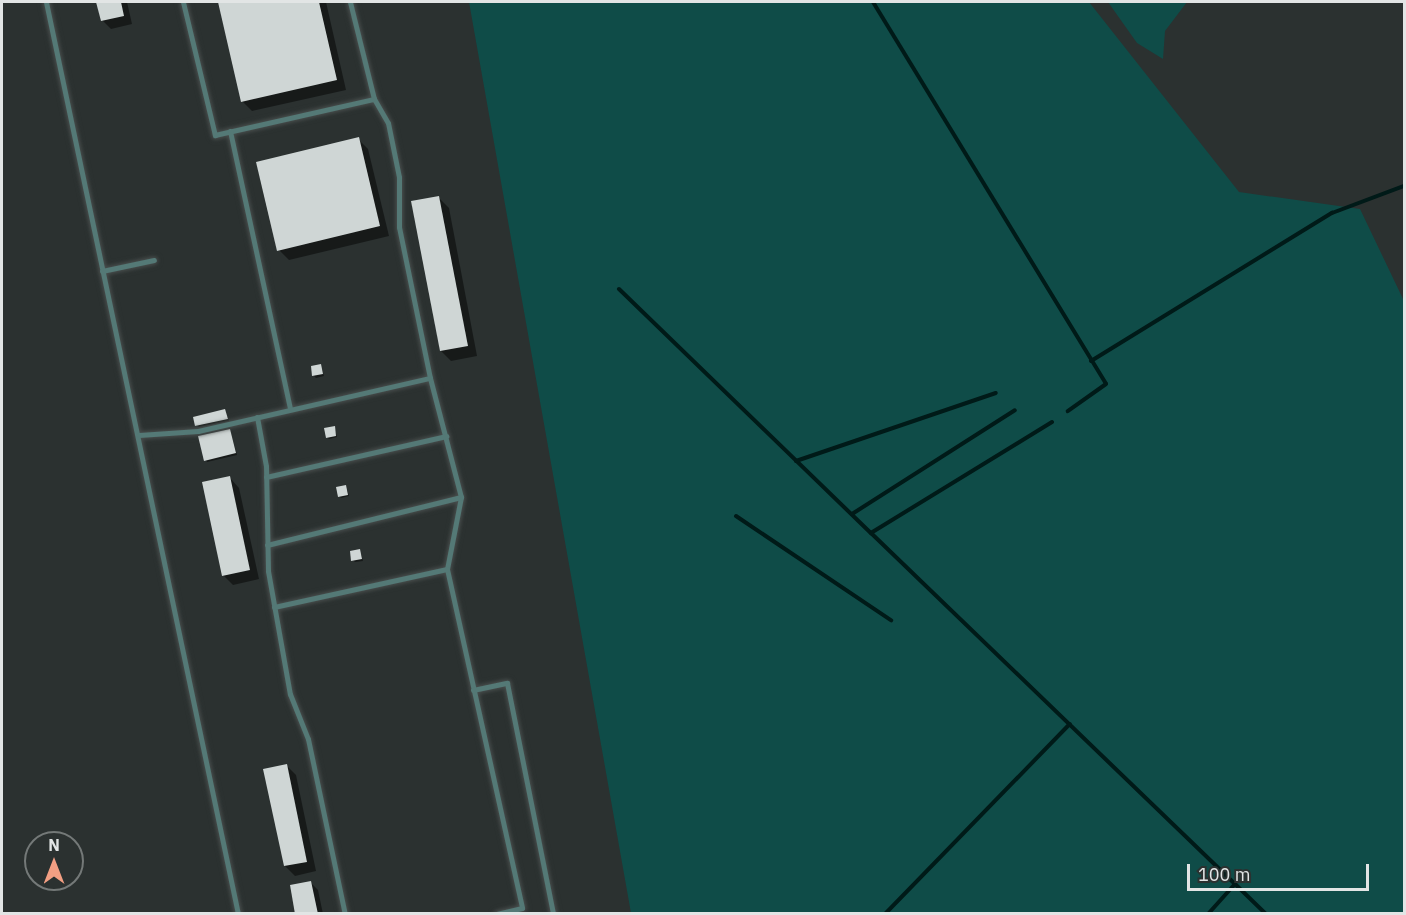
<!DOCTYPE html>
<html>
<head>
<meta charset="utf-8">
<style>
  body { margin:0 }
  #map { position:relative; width:1406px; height:915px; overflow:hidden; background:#2b3130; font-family:"IBM Plex Sans",sans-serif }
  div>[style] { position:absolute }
  .green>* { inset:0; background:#0f4c48 }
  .shadow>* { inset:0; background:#0007 }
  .stream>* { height:4px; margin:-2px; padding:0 2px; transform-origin:2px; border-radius:2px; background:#001a18 }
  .building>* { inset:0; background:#cfd6d5 }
  .roads { filter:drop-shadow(0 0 2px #484e4d) drop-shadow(0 0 2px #484e4d) }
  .service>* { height:5px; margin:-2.5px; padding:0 2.5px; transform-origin:2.5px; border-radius:2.5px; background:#547976 }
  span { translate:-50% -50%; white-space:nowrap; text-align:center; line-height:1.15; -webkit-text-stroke:6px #2b3130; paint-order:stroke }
  .frame { position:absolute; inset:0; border:3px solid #e2e5e5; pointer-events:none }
  .north { position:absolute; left:24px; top:831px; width:60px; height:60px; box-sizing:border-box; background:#2b3130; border:2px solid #747978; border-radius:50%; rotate:0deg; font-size:16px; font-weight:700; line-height:24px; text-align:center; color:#e2e5e5 }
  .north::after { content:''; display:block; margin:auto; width:21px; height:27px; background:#f39f83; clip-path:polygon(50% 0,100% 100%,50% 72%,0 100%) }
  .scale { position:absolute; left:1187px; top:864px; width:182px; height:27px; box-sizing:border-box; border:3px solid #e2e5e5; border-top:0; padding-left:8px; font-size:18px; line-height:21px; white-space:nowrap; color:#e2e5e5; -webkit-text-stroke:4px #2b3130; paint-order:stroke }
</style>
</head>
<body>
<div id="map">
  <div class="green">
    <div style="clip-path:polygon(469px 2px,1089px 2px,1239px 192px,1360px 209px,1404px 301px,1404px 913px,631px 913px)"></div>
    <div style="clip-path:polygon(1108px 2px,1187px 2px,1165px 31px,1163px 59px,1137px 43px)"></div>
  </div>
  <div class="shadow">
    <div style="clip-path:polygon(98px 2px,127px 2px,132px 24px,111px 29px,102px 20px)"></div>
    <div style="clip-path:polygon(220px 2px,326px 2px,346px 90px,252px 111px,242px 101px)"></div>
    <div style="clip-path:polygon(358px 139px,368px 149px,389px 236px,289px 260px,279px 250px)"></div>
    <div style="clip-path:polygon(439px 198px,449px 208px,477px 356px,451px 361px,441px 351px)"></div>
    <div style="clip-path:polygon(321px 366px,324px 376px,316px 378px,314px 376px)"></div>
    <div style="clip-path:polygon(225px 411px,229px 421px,199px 427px,197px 426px)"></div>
    <div style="clip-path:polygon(334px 427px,337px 437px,329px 439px,327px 437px)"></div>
    <div style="clip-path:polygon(230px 430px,237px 455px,207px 462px,206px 460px)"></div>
    <div style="clip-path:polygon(230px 478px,239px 488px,259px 579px,233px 585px,223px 575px)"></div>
    <div style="clip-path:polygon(346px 486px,349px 496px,341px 498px,339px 496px)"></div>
    <div style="clip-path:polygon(360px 551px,363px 561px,355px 562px,353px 560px)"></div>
    <div style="clip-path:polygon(286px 765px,296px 775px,316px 871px,295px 876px,285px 866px)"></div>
    <div style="clip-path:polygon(311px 883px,318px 890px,323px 914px,297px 914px)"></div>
  </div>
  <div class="stream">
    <div style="left:873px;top:2px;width:447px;rotate:58.6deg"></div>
    <div style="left:1106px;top:384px;width:47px;rotate:144.6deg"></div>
    <div style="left:619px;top:289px;width:351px;rotate:44.1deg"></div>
    <div style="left:1091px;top:361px;width:283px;rotate:-31.6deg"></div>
    <div style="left:1332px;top:213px;width:77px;rotate:-20.6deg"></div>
    <div style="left:1052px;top:422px;width:212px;rotate:148.5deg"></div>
    <div style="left:871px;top:533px;width:506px;rotate:43.96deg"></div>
    <div style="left:796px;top:461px;width:211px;rotate:-18.8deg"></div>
    <div style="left:852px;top:514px;width:193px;rotate:-32.5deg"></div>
    <div style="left:736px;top:516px;width:187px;rotate:33.9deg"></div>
    <div style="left:885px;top:914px;width:265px;rotate:-45.8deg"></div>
    <div style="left:1208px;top:914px;width:40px;rotate:-48deg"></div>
    <div style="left:1235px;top:884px;width:43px;rotate:44.1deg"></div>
  </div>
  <div class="building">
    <div style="clip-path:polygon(96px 2px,121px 2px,124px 16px,101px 21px)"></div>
    <div style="clip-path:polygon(218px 2px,319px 2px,337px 80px,241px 102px)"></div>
    <div style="clip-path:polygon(359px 137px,380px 226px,277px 251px,256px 162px)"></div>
    <div style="clip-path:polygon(439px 196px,468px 346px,440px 351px,411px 201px)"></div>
    <div style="clip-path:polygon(321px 364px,323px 374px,312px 376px,311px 366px)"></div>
    <div style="clip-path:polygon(225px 409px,228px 419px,195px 426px,193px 417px)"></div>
    <div style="clip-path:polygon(335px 426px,336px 436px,326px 438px,324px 428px)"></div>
    <div style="clip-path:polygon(230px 429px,236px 453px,204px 461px,198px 436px)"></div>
    <div style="clip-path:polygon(230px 476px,250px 570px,222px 576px,202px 482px)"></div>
    <div style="clip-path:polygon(346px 485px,348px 495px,338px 497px,336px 487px)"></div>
    <div style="clip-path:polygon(360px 549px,362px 559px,351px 561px,350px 551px)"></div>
    <div style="clip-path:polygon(287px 764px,307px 862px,284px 866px,263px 769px)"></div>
    <div style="clip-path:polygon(311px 881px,318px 914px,295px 914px,290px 885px)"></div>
  </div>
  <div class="roads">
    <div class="service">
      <div style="left:46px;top:2px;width:932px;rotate:78.11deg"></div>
      <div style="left:183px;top:2px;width:137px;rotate:76.5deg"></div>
      <div style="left:215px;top:135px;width:163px;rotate:-12.8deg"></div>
      <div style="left:230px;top:131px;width:284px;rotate:77.8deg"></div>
      <div style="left:102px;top:271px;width:53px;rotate:-11.9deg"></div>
      <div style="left:430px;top:378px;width:123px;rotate:75.4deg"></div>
      <div style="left:461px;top:497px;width:73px;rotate:101deg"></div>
      <div style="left:447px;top:569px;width:347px;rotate:77.5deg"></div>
      <div style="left:522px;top:908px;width:26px;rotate:167deg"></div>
      <div style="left:257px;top:417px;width:50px;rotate:79.6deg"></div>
      <div style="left:266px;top:466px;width:105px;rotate:88.9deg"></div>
      <div style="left:268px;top:571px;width:125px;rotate:79.9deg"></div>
      <div style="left:290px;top:694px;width:48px;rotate:68.2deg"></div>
      <div style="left:308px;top:739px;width:179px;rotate:78.1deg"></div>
      <div style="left:139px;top:435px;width:59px;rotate:-3.9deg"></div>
      <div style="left:198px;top:431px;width:238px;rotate:-12.9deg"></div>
      <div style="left:430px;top:378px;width:154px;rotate:-101.6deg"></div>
      <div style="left:399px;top:227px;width:50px;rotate:-90deg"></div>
      <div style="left:399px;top:177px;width:55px;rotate:-101.5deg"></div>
      <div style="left:388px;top:123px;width:28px;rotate:-120deg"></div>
      <div style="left:374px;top:99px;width:100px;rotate:-103.9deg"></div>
      <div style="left:266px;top:477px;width:185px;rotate:-12.8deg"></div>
      <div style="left:267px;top:545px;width:200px;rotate:-13.9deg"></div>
      <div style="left:274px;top:607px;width:177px;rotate:-12.4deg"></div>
      <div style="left:473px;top:690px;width:35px;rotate:-12deg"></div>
      <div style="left:507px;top:683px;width:236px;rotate:78.7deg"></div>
    </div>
  </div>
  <div class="frame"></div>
  <div class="north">N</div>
  <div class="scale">100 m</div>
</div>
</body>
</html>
